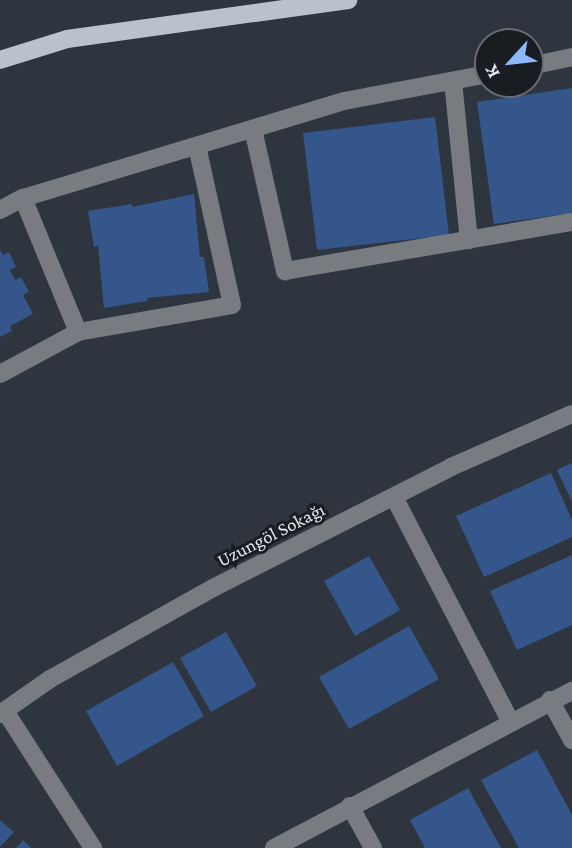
<!DOCTYPE html>
<html>
<head>
<meta charset="utf-8">
<style>
  body { margin:0 }
  #map { position:relative; width:572px; height:848px; overflow:hidden; background:#2e353f; font-family:"Crimson Pro",serif }
  div>[style] { position:absolute }
  .building>* { inset:0; background:#35568a }
  .minor>* { height:18px; margin:-9px; padding:0 9px; transform-origin:9px; border-radius:9px; background:#787b80 }
  .major>* { height:18px; margin:-9px; padding:0 9px; transform-origin:9px; border-radius:9px; background:#bac1cc }
  span { translate:-50% -50%; white-space:nowrap; text-align:center; line-height:1.15; -webkit-text-stroke:6px #191c21; paint-order:stroke }
  .street-label { font-size:19px; color:#e2e6ed }
  .north { position:absolute; left:474px; top:28px; width:70px; height:70px; box-sizing:border-box; background:#191c21; border:2px solid #696d73; border-radius:50%; rotate:243deg; font-size:19px; font-weight:700; line-height:28px; text-align:center; color:#e2e6ed }
  .north::after { content:''; display:block; margin:auto; width:24px; height:32px; background:#8db9fc; clip-path:polygon(50% 0,100% 100%,50% 72%,0 100%) }
</style>
</head>
<body>
<div id="map">
  <div class="building">
    <div style="clip-path:polygon(572px 88px,572px 213px,494px 224px,477px 102px)"></div>
    <div style="clip-path:polygon(435px 117px,449px 235px,317px 250px,303px 133px)"></div>
    <div style="clip-path:polygon(194px 194px,200px 257px,204px 257px,209px 292px,147px 298px,147px 301px,104px 308px,98px 246px,94px 247px,88px 211px,132px 204px,132px 207px)"></div>
    <div style="clip-path:polygon(0 250px,3px 255px,9px 252px,16px 267px,10px 270px,15px 280px,21px 277px,29px 292px,23px 295px,33px 314px,10px 326px,12px 331px,0 337px)"></div>
    <div style="clip-path:polygon(572px 463px,572px 502px,557px 470px)"></div>
    <div style="clip-path:polygon(551px 473px,572px 520px,572px 537px,484px 577px,456px 516px)"></div>
    <div style="clip-path:polygon(572px 555px,572px 625px,517px 650px,490px 591px)"></div>
    <div style="clip-path:polygon(369px 556px,400px 610px,355px 636px,324px 581px)"></div>
    <div style="clip-path:polygon(409px 626px,439px 679px,349px 729px,319px 677px)"></div>
    <div style="clip-path:polygon(226px 632px,257px 686px,211px 712px,180px 658px)"></div>
    <div style="clip-path:polygon(173px 662px,204px 716px,117px 766px,86px 711px)"></div>
    <div style="clip-path:polygon(537px 750px,572px 815px,572px 848px,519px 848px,481px 780px)"></div>
    <div style="clip-path:polygon(468px 788px,501px 848px,425px 848px,410px 820px)"></div>
    <div style="clip-path:polygon(0 820px,14px 832px,0 847px)"></div>
    <div style="clip-path:polygon(23px 840px,31px 848px,16px 848px)"></div>
  </div>
  <div class="minor">
    <div style="left:530px;top:66px;width:43px;rotate:-12.1deg"></div>
    <div style="left:453px;top:81px;width:160px;rotate:84.3deg"></div>
    <div style="left:253px;top:129px;width:146px;rotate:77.3deg"></div>
    <div style="left:285px;top:271px;width:291px;rotate:-9.7deg"></div>
    <div style="left:23px;top:198px;width:145px;rotate:67.7deg"></div>
    <div style="left:0;top:210px;width:26px;rotate:-28deg"></div>
    <div style="left:23px;top:198px;width:335px;rotate:-16.8deg"></div>
    <div style="left:344px;top:101px;width:147px;rotate:-10.6deg"></div>
    <div style="left:0;top:374px;width:89px;rotate:-28.3deg"></div>
    <div style="left:78px;top:332px;width:156px;rotate:-9.9deg"></div>
    <div style="left:232px;top:305px;width:163px;rotate:-102.4deg"></div>
    <div style="left:394px;top:497px;width:252px;rotate:62.6deg"></div>
    <div style="left:550px;top:700px;width:46px;rotate:61.2deg"></div>
    <div style="left:5px;top:711px;width:163px;rotate:57.3deg"></div>
    <div style="left:0;top:714px;width:61px;rotate:-35deg"></div>
    <div style="left:50px;top:679px;width:187px;rotate:-29.2deg"></div>
    <div style="left:213px;top:588px;width:267px;rotate:-26.9deg"></div>
    <div style="left:451px;top:467px;width:132px;rotate:-23.7deg"></div>
    <div style="left:350px;top:806px;width:48px;rotate:61.3deg"></div>
    <div style="left:274px;top:848px;width:337px;rotate:-27.8deg"></div>
  </div>
  <div class="major">
    <div style="left:0;top:60px;width:70px;rotate:-17.4deg"></div>
    <div style="left:67px;top:39px;width:284px;rotate:-7.9deg"></div>
  </div>
  <div class="street-label">
    <span style="left:271px;top:535px;rotate:-27deg">Uzungöl Sokağı</span>
  </div>
  <div class="north">K</div>
</div>
</body>
</html>
